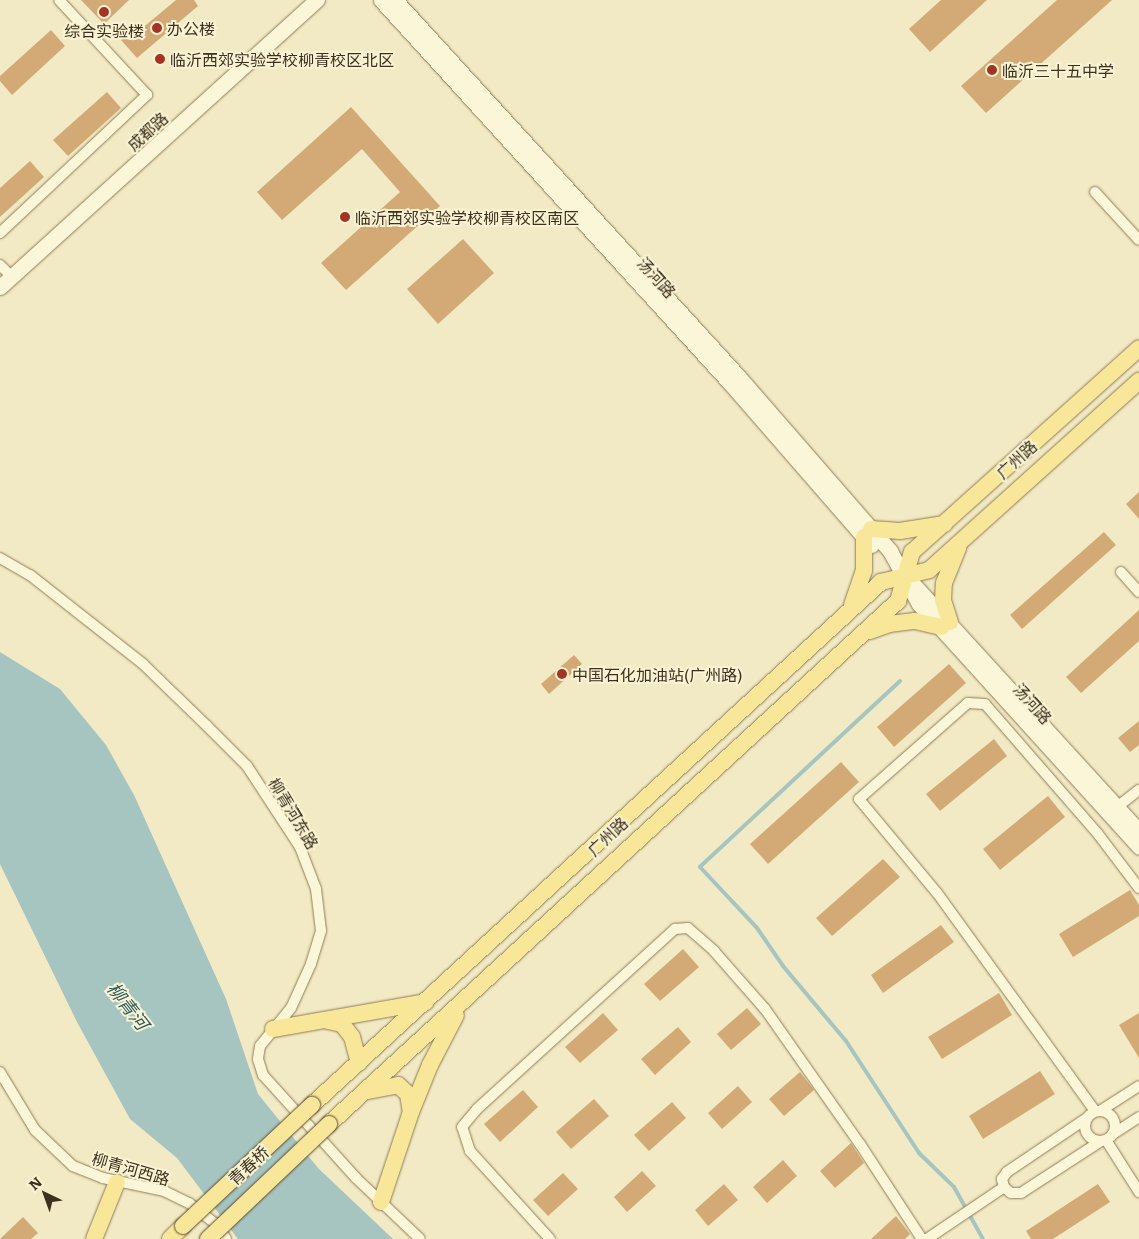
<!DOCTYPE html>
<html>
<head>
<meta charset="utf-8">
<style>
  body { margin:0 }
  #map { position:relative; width:1139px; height:1239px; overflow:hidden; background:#f2eac4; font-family:Literata,"Noto Sans SC",serif }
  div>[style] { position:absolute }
  .water>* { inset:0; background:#a6c5c0 }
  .stream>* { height:4px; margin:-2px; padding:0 2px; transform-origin:2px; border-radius:2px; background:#a6c5c0 }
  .building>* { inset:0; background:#d3aa76 }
  .roads { filter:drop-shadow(0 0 1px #8e7c58) drop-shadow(0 0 1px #8e7c58) }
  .street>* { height:10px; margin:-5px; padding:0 5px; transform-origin:5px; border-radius:5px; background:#fcf6d8 }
  .street>.ring { margin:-5px; padding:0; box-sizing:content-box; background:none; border:10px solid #fcf6d8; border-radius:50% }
  .secondary>* { height:15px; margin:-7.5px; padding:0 7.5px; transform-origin:7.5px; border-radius:7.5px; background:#fcf6d8 }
  .primary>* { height:16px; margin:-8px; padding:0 8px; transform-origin:8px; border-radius:8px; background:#f8e799 }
  .bridges { filter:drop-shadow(0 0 1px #5c492d) drop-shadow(0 0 1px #5c492d) }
  .primary-bridge>* { height:16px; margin:-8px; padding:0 8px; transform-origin:8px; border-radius:8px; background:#f8e799 }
  .dots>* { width:14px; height:14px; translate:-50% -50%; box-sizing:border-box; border:2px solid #f9f3d4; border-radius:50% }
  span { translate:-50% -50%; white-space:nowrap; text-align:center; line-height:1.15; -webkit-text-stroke:4px #f9f3d4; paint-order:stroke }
  .poi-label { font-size:16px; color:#3d311d }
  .left { translate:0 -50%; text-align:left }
  .street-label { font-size:16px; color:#3d311d }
  .water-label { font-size:18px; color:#2b5b5e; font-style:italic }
  .north { position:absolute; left:20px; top:1169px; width:50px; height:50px; -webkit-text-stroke:4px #f9f3d4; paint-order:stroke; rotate:318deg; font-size:14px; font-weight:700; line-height:20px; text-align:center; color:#3d311d }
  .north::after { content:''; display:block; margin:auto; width:18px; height:22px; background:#3d311d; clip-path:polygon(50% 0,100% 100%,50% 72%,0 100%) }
</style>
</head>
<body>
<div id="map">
  <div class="water">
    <div style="clip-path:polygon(0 652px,60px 689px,106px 745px,134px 795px,226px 999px,258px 1094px,318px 1168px,393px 1239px,238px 1239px,177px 1158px,130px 1119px,77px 1022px,0 864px)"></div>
  </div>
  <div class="stream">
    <div style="left:900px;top:681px;width:273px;rotate:137.1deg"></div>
    <div style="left:700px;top:867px;width:83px;rotate:46.9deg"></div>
    <div style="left:757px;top:928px;width:46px;rotate:55.6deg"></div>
    <div style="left:783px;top:966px;width:98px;rotate:50deg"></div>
    <div style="left:846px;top:1041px;width:134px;rotate:56.9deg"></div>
    <div style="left:919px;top:1153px;width:49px;rotate:44.2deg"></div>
    <div style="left:954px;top:1187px;width:60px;rotate:60.9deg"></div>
  </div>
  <div class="building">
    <div style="clip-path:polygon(81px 0,129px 0,104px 24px)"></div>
    <div style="clip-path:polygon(176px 0,194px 0,198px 6px,137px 58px,121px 40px,137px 27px,140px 30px)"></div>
    <div style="clip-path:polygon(941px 0,987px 0,930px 52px,909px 29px)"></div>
    <div style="clip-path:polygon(1057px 0,1112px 0,986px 113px,961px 86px)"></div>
    <div style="clip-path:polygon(51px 30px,65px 46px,12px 95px,0 81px,0 76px)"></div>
    <div style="clip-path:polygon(107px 92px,121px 108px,68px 156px,53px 140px)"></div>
    <div style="clip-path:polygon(351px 107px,440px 206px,346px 290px,321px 263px,400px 192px,362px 149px,282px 220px,257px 192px)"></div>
    <div style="clip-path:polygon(30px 161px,44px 177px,0 217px,0 188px)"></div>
    <div style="clip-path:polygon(463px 239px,494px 273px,438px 324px,407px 289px)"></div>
    <div style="clip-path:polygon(1139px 492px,1139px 519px,1126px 504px)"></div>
    <div style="clip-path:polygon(1104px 532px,1116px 545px,1022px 629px,1010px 615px)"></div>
    <div style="clip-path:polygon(1139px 610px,1139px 641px,1081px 693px,1066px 677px)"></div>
    <div style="clip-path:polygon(574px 655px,582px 664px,549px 694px,541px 684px)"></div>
    <div style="clip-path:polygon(949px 664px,966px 683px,894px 747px,877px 727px)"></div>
    <div style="clip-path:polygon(1139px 721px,1139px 745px,1130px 752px,1118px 738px)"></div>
    <div style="clip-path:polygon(994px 739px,1007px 756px,940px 811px,926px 794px)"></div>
    <div style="clip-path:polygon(841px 762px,859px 782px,768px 864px,750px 844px)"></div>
    <div style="clip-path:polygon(1048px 796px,1065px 817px,1000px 870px,983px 849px)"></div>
    <div style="clip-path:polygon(883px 859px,900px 877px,832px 936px,816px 918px)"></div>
    <div style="clip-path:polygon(1130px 890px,1139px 905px,1139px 916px,1073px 957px,1059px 934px)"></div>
    <div style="clip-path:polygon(941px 925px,954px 942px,883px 993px,871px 975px)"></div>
    <div style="clip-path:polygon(683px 949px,699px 967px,660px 1001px,644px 984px)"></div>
    <div style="clip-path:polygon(999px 993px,1012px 1015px,942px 1059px,928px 1037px)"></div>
    <div style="clip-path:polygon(747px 1008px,761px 1024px,731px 1050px,717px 1034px)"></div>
    <div style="clip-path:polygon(603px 1013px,618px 1030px,580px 1063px,565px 1047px)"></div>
    <div style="clip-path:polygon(1139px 1013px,1139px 1058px,1119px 1025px)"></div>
    <div style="clip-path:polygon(678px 1027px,691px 1042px,655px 1075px,641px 1059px)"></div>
    <div style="clip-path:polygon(1040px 1071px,1055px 1094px,983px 1139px,969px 1116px)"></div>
    <div style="clip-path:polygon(800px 1072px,814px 1090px,784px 1116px,769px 1099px)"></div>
    <div style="clip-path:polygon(738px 1086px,752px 1102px,722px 1129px,708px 1113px)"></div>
    <div style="clip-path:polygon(523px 1090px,538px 1107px,500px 1142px,484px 1124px)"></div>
    <div style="clip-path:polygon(594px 1099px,609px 1116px,571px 1149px,556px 1132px)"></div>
    <div style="clip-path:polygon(672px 1102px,686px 1118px,649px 1151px,634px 1135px)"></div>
    <div style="clip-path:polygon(851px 1143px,864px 1163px,835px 1188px,820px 1171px)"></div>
    <div style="clip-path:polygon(783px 1160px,797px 1176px,767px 1203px,753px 1187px)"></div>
    <div style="clip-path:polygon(642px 1171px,656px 1186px,627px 1212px,614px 1197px)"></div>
    <div style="clip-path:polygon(563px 1173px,578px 1189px,548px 1216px,533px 1200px)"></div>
    <div style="clip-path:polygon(724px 1184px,738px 1200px,708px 1226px,695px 1210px)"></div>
    <div style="clip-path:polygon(1098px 1184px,1110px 1202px,1053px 1239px,1031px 1239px,1026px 1231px)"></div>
    <div style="clip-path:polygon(896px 1216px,910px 1234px,905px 1239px,871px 1239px)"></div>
    <div style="clip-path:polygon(23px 1217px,38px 1233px,31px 1239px,0 1239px)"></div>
  </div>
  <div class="roads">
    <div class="street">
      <div style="left:1095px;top:192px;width:65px;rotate:47.5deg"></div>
      <div style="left:0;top:233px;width:202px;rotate:-43.2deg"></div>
      <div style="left:147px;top:95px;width:129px;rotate:-132.8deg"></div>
      <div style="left:0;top:265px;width:16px;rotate:45deg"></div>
      <div style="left:0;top:558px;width:34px;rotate:30deg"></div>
      <div style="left:30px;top:575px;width:144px;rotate:38.2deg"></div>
      <div style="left:143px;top:664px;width:89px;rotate:44.1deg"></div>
      <div style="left:207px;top:726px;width:57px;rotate:45deg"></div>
      <div style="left:247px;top:766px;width:97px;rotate:56.8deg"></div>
      <div style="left:300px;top:847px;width:45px;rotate:69.1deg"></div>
      <div style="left:316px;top:889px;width:42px;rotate:83.2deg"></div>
      <div style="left:321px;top:931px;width:34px;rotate:107deg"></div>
      <div style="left:311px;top:964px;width:48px;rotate:114.4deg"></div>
      <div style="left:291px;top:1008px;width:49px;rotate:129.2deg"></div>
      <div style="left:260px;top:1046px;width:13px;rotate:99deg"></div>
      <div style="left:258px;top:1059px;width:17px;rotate:73deg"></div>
      <div style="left:263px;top:1075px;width:139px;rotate:47.9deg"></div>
      <div style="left:356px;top:1178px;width:88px;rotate:43.6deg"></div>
      <div style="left:1121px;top:572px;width:27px;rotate:48deg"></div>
      <div style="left:1117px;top:807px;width:28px;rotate:-38deg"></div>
      <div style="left:0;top:1072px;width:68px;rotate:58.9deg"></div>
      <div style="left:35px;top:1130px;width:52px;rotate:43.5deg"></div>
      <div style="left:73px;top:1166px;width:32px;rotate:22deg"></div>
      <div style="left:103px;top:1178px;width:62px;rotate:12deg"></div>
      <div style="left:164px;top:1191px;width:28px;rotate:26deg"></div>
      <div style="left:189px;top:1203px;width:33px;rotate:38deg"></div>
      <div style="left:215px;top:1223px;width:19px;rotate:55deg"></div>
      <div style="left:1095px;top:1111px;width:269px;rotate:-125.9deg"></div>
      <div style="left:937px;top:893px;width:122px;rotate:-129.7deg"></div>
      <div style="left:859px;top:799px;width:145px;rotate:-41.4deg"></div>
      <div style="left:968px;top:703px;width:17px;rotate:3deg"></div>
      <div style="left:985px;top:704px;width:172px;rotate:49deg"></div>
      <div style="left:1098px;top:834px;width:68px;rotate:52.8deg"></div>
      <div style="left:1100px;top:1111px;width:46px;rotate:-32.7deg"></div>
      <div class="ring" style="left:1085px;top:1111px;width:20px;height:20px"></div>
      <div style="left:1087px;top:1118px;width:97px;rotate:146deg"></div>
      <div style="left:1007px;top:1172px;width:9px;rotate:126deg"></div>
      <div style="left:1002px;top:1179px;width:8px;rotate:76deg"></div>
      <div style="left:1004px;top:1187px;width:9px;rotate:41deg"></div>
      <div style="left:1011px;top:1193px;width:10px"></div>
      <div style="left:1021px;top:1193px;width:95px;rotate:-33deg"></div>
      <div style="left:1113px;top:1134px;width:31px;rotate:-33deg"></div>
      <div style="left:1106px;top:1140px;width:62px;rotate:57.6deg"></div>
      <div style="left:550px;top:1239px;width:119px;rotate:-132.3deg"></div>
      <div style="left:470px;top:1151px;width:25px;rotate:-108deg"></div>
      <div style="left:462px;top:1127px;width:23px;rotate:-50deg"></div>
      <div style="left:477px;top:1109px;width:268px;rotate:-42.3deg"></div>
      <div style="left:675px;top:929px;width:13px;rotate:-4deg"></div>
      <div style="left:688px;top:928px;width:35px;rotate:41deg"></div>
      <div style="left:714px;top:951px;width:77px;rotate:48.7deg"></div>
      <div style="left:765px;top:1009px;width:165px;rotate:54.9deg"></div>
      <div style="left:860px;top:1144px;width:113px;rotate:56.9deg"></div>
      <div style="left:927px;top:1239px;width:93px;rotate:-34deg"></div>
    </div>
    <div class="secondary">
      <div style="left:381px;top:0;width:518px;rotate:47.66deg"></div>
      <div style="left:730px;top:383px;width:215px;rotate:49deg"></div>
      <div style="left:395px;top:0;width:509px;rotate:47.63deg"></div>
      <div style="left:738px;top:376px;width:232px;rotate:49deg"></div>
      <div style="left:890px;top:551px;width:60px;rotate:61.3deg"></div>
      <div style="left:919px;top:604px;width:328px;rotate:47.8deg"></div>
      <div style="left:0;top:287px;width:428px;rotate:-42.2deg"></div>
      <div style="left:914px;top:585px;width:333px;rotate:47.6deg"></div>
    </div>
    <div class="primary">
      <div style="left:871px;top:529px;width:29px;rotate:4deg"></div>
      <div style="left:900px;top:531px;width:45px;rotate:-9deg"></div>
      <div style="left:852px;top:605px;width:36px;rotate:-71deg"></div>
      <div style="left:864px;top:571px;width:34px;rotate:-90deg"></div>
      <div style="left:950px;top:622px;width:23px;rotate:-108deg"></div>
      <div style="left:943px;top:600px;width:17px;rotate:-87deg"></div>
      <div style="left:944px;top:583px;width:38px;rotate:-68deg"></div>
      <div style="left:870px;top:631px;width:20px;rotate:-20deg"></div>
      <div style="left:889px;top:624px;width:26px;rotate:-7deg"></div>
      <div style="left:915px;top:621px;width:27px;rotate:13deg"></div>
      <div style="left:328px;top:1021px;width:14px;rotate:12deg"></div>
      <div style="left:342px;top:1024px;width:16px;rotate:52deg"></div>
      <div style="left:352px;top:1037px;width:27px;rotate:75deg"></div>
      <div style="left:273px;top:1029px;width:155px;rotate:-10deg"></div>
      <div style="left:368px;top:1091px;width:31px;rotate:-11deg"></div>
      <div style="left:398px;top:1085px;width:13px;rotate:42deg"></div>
      <div style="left:408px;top:1094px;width:18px;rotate:81deg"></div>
      <div style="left:312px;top:1105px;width:773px;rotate:-42.59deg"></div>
      <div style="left:881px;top:582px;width:49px;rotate:-14deg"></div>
      <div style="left:929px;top:570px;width:283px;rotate:-42deg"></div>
      <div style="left:329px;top:1124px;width:773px;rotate:-42.59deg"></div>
      <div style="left:898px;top:601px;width:51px;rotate:-74.1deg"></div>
      <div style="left:912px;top:552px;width:305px;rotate:-41.9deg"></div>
      <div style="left:381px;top:1202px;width:95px;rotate:-71.6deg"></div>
      <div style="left:411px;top:1112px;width:51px;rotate:-68deg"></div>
      <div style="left:430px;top:1065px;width:56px;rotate:-62.5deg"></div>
      <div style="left:94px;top:1239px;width:61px;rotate:-68deg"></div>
      <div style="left:170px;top:1239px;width:18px;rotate:-45deg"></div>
    </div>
  </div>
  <div class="bridges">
    <div class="primary-bridge">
      <div style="left:183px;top:1226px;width:177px;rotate:-43.2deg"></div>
      <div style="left:208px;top:1239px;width:167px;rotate:-43.5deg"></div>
    </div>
  </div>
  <div class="dots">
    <div style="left:104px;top:12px;background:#a33323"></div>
    <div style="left:157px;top:28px;background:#a33323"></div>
    <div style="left:160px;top:59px;background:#a33323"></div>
    <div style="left:992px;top:70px;background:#a33323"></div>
    <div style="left:345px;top:217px;background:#a33323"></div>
    <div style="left:562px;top:674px;background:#a33323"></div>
  </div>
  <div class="poi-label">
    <span class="left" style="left:167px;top:28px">办公楼</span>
    <span style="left:104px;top:30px">综合实验楼</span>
    <span class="left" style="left:170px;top:59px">临沂西郊实验学校柳青校区北区</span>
    <span class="left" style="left:1002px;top:70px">临沂三十五中学</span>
    <span class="left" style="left:355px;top:217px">临沂西郊实验学校柳青校区南区</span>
    <span class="left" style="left:572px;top:674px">中国石化加油站(广州路)</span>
  </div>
  <div class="street-label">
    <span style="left:147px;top:131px;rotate:-42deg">成都路</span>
    <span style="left:657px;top:277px;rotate:48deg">汤河路</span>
    <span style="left:1016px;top:459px;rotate:-42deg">广州路</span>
    <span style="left:1033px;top:703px;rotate:48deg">汤河路</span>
    <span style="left:294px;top:813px;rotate:59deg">柳青河东路</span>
    <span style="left:607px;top:836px;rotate:-43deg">广州路</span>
    <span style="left:248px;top:1165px;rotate:-43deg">青春桥</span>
    <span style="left:131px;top:1168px;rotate:16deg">柳青河西路</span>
  </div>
  <div class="water-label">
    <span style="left:128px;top:1006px;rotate:52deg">柳青河</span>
  </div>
  <div class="north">N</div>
</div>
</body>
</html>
